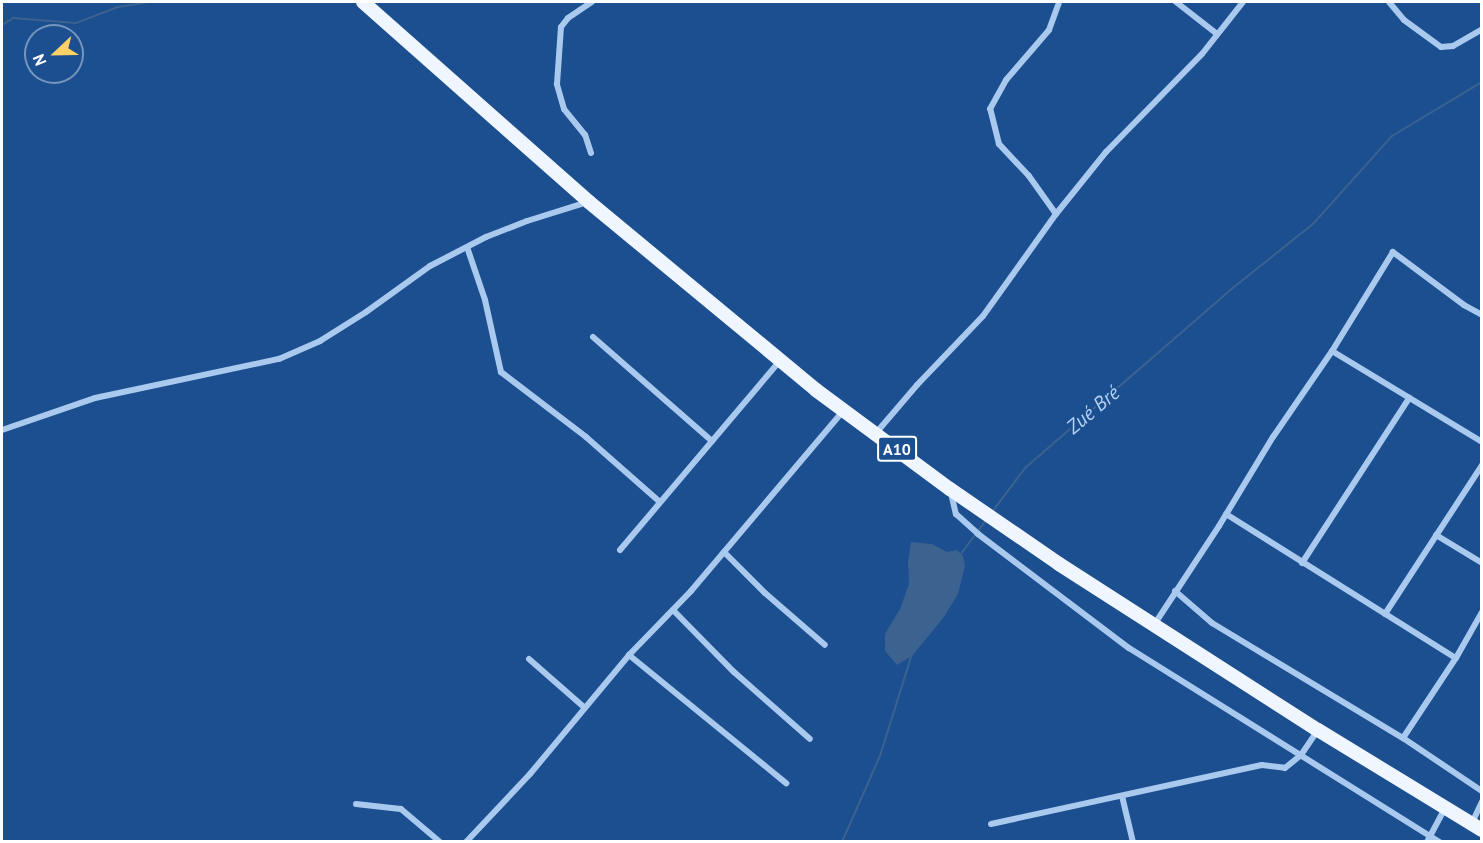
<!DOCTYPE html>
<html>
<head>
<meta charset="utf-8">
<style>
  body { margin:0 }
  #map { position:relative; width:1483px; height:843px; overflow:hidden; background:#1b4f8f; font-family:"PT Sans",sans-serif }
  div>[style] { position:absolute }
  .water>* { inset:0; background:#3c6290 }
  .stream>* { height:2px; margin:-1px; padding:0 1px; transform-origin:1px; border-radius:1px; background:#3c6290 }
  .minor>* { height:6px; margin:-3px; padding:0 3px; transform-origin:3px; border-radius:3px; background:#a9c9ee }
  .primary>* { height:14px; margin:-7px; padding:0 7px; transform-origin:7px; border-radius:7px; background:#f0f6ff }
  span { translate:-50% -50%; white-space:nowrap; text-align:center; line-height:1.15; -webkit-text-stroke:4.5px #1b4f8f; paint-order:stroke }
  .shield-label span { padding:2px 4px; background:#1b4f8f; border:2px solid; border-radius:4px; -webkit-text-stroke-width:0 }
  .shield-label { font-size:16px; color:#fff; font-weight:700 }
  .water-label { font-size:20px; color:#b5d3f5; font-style:italic }
  .frame { position:absolute; inset:0; border:3px solid #fff; pointer-events:none }
  .north { position:absolute; left:24px; top:24px; width:60px; height:60px; box-sizing:border-box; background:#1b4f8f; border:2px solid #7695bc; border-radius:50%; rotate:248deg; font-size:16px; font-weight:700; line-height:24px; text-align:center; color:#fff }
  .north::after { content:''; display:block; margin:auto; width:21px; height:27px; background:#ffd166; clip-path:polygon(50% 0,100% 100%,50% 72%,0 100%) }
</style>
</head>
<body>
<div id="map">
  <div class="water">
    <div style="clip-path:polygon(911px 542px,932px 544px,947px 552px,957px 550px,963px 556px,965px 566px,958px 594px,944px 617px,912px 656px,897px 665px,885px 651px,885px 634px,900px 609px,909px 584px,908px 562px)"></div>
  </div>
  <div class="stream">
    <div style="left:2px;top:25px;width:13px;rotate:-32deg"></div>
    <div style="left:13px;top:18px;width:63px;rotate:4.5deg"></div>
    <div style="left:76px;top:23px;width:45px;rotate:-20.9deg"></div>
    <div style="left:118px;top:7px;width:33px;rotate:-9deg"></div>
    <div style="left:992px;top:512px;width:55px;rotate:-53.1deg"></div>
    <div style="left:1025px;top:468px;width:276px;rotate:-40.9deg"></div>
    <div style="left:1234px;top:287px;width:101px;rotate:-38.6deg"></div>
    <div style="left:1313px;top:224px;width:118px;rotate:-48.1deg"></div>
    <div style="left:1392px;top:136px;width:105px;rotate:-31deg"></div>
    <div style="left:960px;top:555px;width:45px;rotate:-53.1deg"></div>
    <div style="left:842px;top:842px;width:94px;rotate:-66.2deg"></div>
    <div style="left:880px;top:756px;width:107px;rotate:-72.6deg"></div>
  </div>
  <div class="minor">
    <div style="left:1176px;top:2px;width:51px;rotate:37.8deg"></div>
    <div style="left:1389px;top:2px;width:23px;rotate:50deg"></div>
    <div style="left:1404px;top:20px;width:46px;rotate:36.1deg"></div>
    <div style="left:1441px;top:47px;width:12px;rotate:-5deg"></div>
    <div style="left:1453px;top:46px;width:34px;rotate:-30deg"></div>
    <div style="left:591px;top:153px;width:19px;rotate:-108deg"></div>
    <div style="left:585px;top:135px;width:33px;rotate:-129deg"></div>
    <div style="left:564px;top:109px;width:26px;rotate:-106deg"></div>
    <div style="left:557px;top:84px;width:57px;rotate:-86deg"></div>
    <div style="left:561px;top:27px;width:11px;rotate:-52deg"></div>
    <div style="left:568px;top:18px;width:29px;rotate:-34deg"></div>
    <div style="left:1056px;top:214px;width:47px;rotate:-125.4deg"></div>
    <div style="left:1029px;top:176px;width:44px;rotate:-133.2deg"></div>
    <div style="left:999px;top:144px;width:36px;rotate:-104deg"></div>
    <div style="left:990px;top:109px;width:33px;rotate:-61deg"></div>
    <div style="left:1006px;top:80px;width:66px;rotate:-49.3deg"></div>
    <div style="left:1049px;top:30px;width:30px;rotate:-70deg"></div>
    <div style="left:467px;top:247px;width:56px;rotate:71.2deg"></div>
    <div style="left:485px;top:300px;width:74px;rotate:77.5deg"></div>
    <div style="left:501px;top:372px;width:107px;rotate:37.4deg"></div>
    <div style="left:586px;top:437px;width:98px;rotate:41.3deg"></div>
    <div style="left:1482px;top:315px;width:21px;rotate:-151deg"></div>
    <div style="left:1464px;top:305px;width:89px;rotate:-143.3deg"></div>
    <div style="left:1393px;top:252px;width:116px;rotate:121.6deg"></div>
    <div style="left:1332px;top:351px;width:175px;rotate:31.2deg"></div>
    <div style="left:593px;top:337px;width:158px;rotate:41.2deg"></div>
    <div style="left:2px;top:430px;width:98px;rotate:-19deg"></div>
    <div style="left:95px;top:398px;width:188px;rotate:-12deg"></div>
    <div style="left:279px;top:359px;width:45px;rotate:-23.7deg"></div>
    <div style="left:320px;top:341px;width:54px;rotate:-32.2deg"></div>
    <div style="left:366px;top:312px;width:79px;rotate:-35.7deg"></div>
    <div style="left:430px;top:266px;width:63px;rotate:-27.4deg"></div>
    <div style="left:486px;top:237px;width:44px;rotate:-21.3deg"></div>
    <div style="left:527px;top:221px;width:64px;rotate:-17.3deg"></div>
    <div style="left:876px;top:433px;width:63px;rotate:-49.5deg"></div>
    <div style="left:917px;top:385px;width:95px;rotate:-46.3deg"></div>
    <div style="left:983px;top:316px;width:125px;rotate:-54.4deg"></div>
    <div style="left:1056px;top:214px;width:80px;rotate:-51.1deg"></div>
    <div style="left:1106px;top:152px;width:137px;rotate:-45.6deg"></div>
    <div style="left:1202px;top:54px;width:66px;rotate:-51.7deg"></div>
    <div style="left:951px;top:493px;width:22px;rotate:77deg"></div>
    <div style="left:956px;top:514px;width:30px;rotate:42deg"></div>
    <div style="left:978px;top:534px;width:189px;rotate:37.1deg"></div>
    <div style="left:1129px;top:648px;width:367px;rotate:32deg"></div>
    <div style="left:1226px;top:514px;width:271px;rotate:32.1deg"></div>
    <div style="left:1436px;top:535px;width:54px;rotate:31.3deg"></div>
    <div style="left:620px;top:550px;width:246px;rotate:-49.8deg"></div>
    <div style="left:724px;top:552px;width:58px;rotate:45deg"></div>
    <div style="left:765px;top:593px;width:79px;rotate:40.9deg"></div>
    <div style="left:1302px;top:563px;width:197px;rotate:-57deg"></div>
    <div style="left:1175px;top:591px;width:49px;rotate:40.9deg"></div>
    <div style="left:1212px;top:623px;width:223px;rotate:31.1deg"></div>
    <div style="left:1403px;top:738px;width:95px;rotate:33.9deg"></div>
    <div style="left:673px;top:610px;width:87px;rotate:45.5deg"></div>
    <div style="left:734px;top:672px;width:101px;rotate:41.4deg"></div>
    <div style="left:1385px;top:614px;width:178px;rotate:-56.9deg"></div>
    <div style="left:1154px;top:625px;width:118px;rotate:-56.7deg"></div>
    <div style="left:1219px;top:526px;width:104px;rotate:-58.8deg"></div>
    <div style="left:1273px;top:437px;width:104px;rotate:-55.5deg"></div>
    <div style="left:629px;top:655px;width:203px;rotate:39.2deg"></div>
    <div style="left:529px;top:659px;width:74px;rotate:41.2deg"></div>
    <div style="left:1403px;top:738px;width:96px;rotate:-56.5deg"></div>
    <div style="left:1456px;top:658px;width:53px;rotate:-60.5deg"></div>
    <div style="left:1122px;top:796px;width:47px;rotate:76.6deg"></div>
    <div style="left:356px;top:804px;width:45px;rotate:6.3deg"></div>
    <div style="left:401px;top:809px;width:51px;rotate:40.2deg"></div>
    <div style="left:1472px;top:823px;width:23px;rotate:-65deg"></div>
    <div style="left:991px;top:824px;width:277px;rotate:-12.3deg"></div>
    <div style="left:1262px;top:765px;width:23px;rotate:7deg"></div>
    <div style="left:1285px;top:768px;width:21px;rotate:-39deg"></div>
    <div style="left:1301px;top:755px;width:30px;rotate:-56deg"></div>
    <div style="left:466px;top:842px;width:93px;rotate:-46.7deg"></div>
    <div style="left:530px;top:774px;width:155px;rotate:-50.2deg"></div>
    <div style="left:629px;top:655px;width:89px;rotate:-45.9deg"></div>
    <div style="left:691px;top:591px;width:236px;rotate:-49.8deg"></div>
    <div style="left:1427px;top:842px;width:38px;rotate:-62deg"></div>
  </div>
  <div class="primary">
    <div style="left:363px;top:2px;width:302px;rotate:41.5deg"></div>
    <div style="left:589px;top:202px;width:295px;rotate:39.6deg"></div>
    <div style="left:816px;top:390px;width:167px;rotate:36.5deg"></div>
    <div style="left:950px;top:489px;width:132px;rotate:34.5deg"></div>
    <div style="left:1059px;top:564px;width:308px;rotate:32.7deg"></div>
    <div style="left:1318px;top:730px;width:192px;rotate:31.4deg"></div>
  </div>
  <div class="shield-label">
    <span style="left:897px;top:449px">A10</span>
  </div>
  <div class="water-label">
    <span style="left:1093px;top:410px;rotate:-40deg">Zué Bré</span>
  </div>
  <div class="frame"></div>
  <div class="north">N</div>
</div>
</body>
</html>
